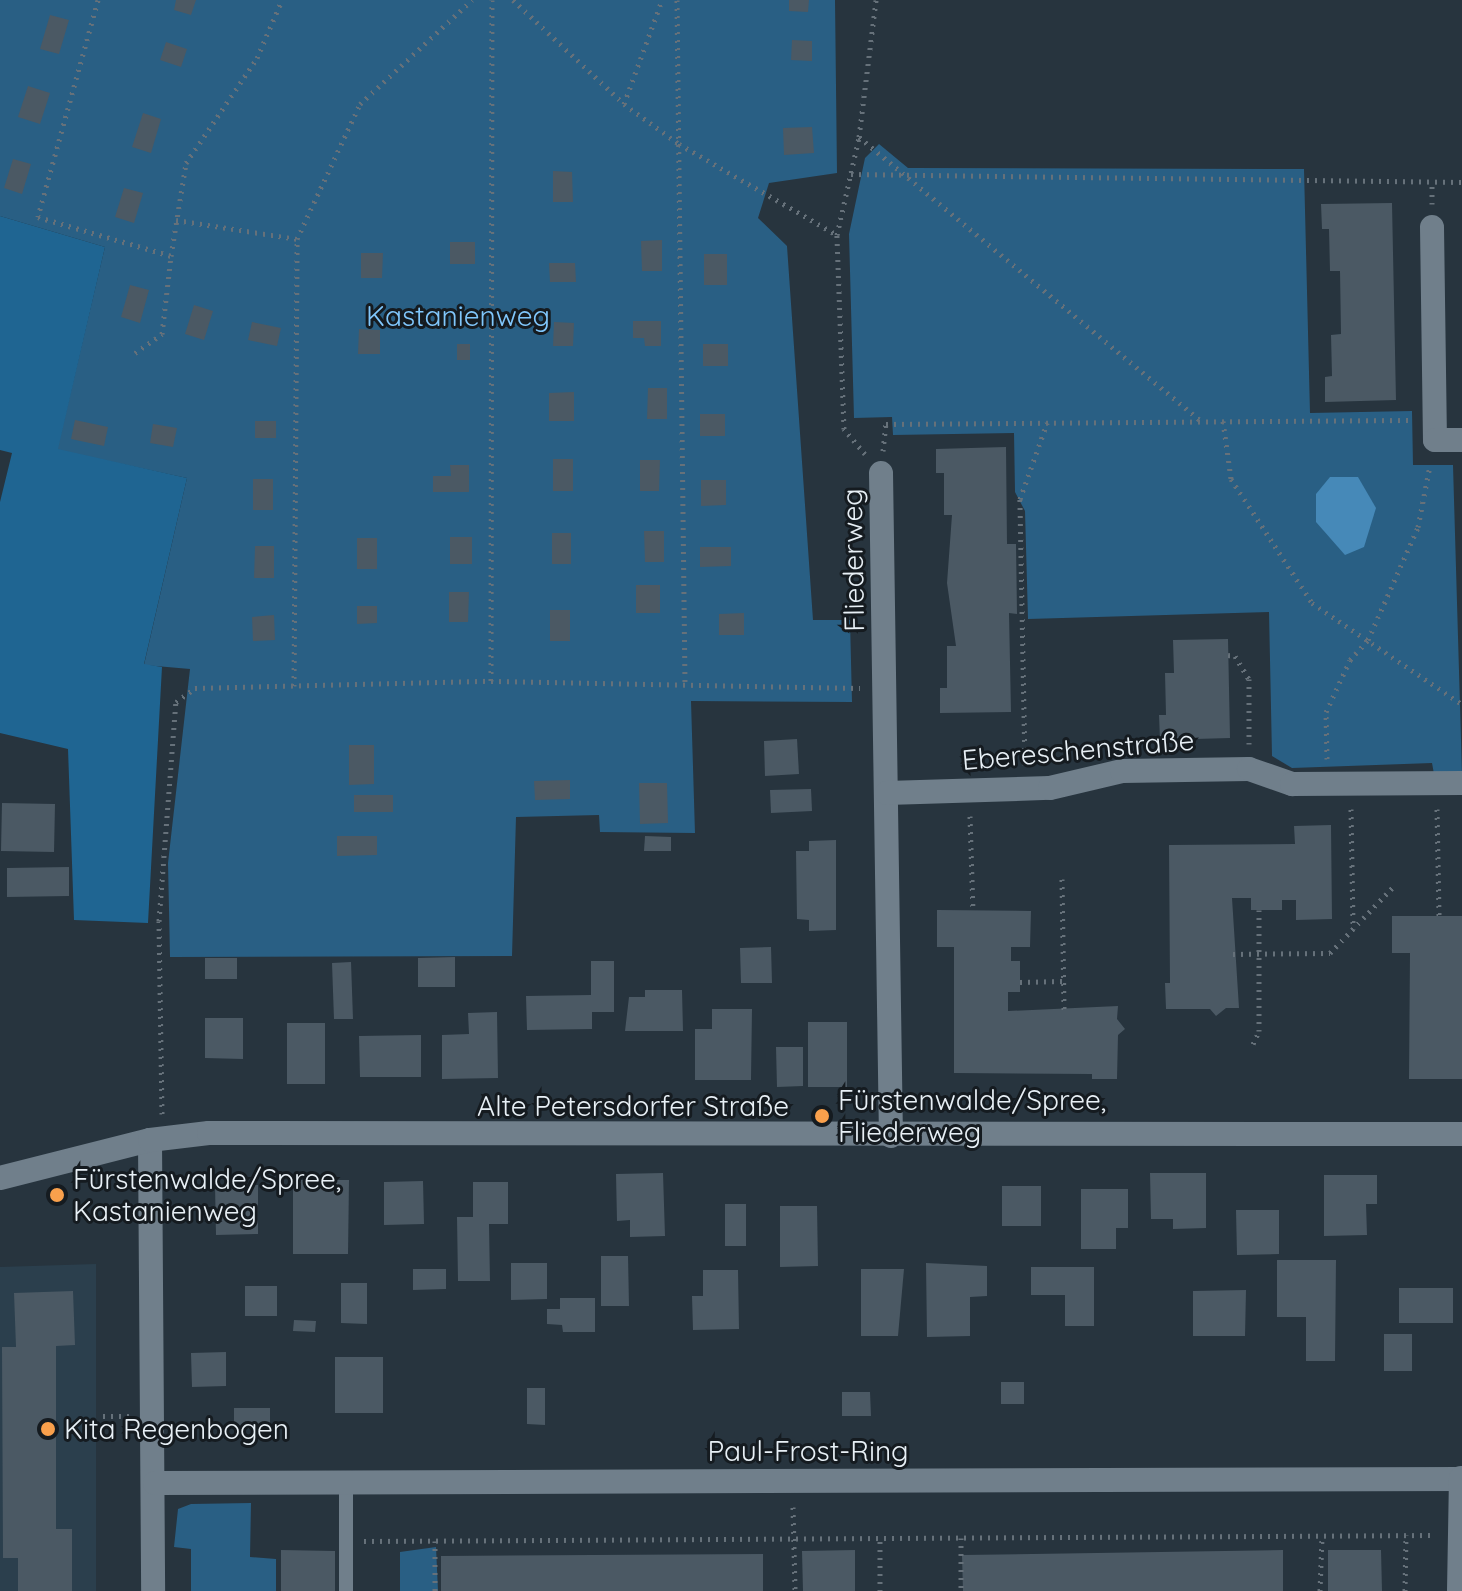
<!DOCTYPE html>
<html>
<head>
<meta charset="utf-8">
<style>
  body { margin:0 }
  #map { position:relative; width:1462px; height:1591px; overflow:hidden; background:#27343e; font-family:Quicksand,sans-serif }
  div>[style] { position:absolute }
  .built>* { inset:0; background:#2b3f4d }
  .green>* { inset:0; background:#295f84 }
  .forest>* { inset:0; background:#1f6592 }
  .water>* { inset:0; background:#4689b8 }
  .building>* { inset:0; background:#4b5964 }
  .path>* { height:5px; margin-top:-2.5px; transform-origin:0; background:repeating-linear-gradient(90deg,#66717a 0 2px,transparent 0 8px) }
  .lane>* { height:14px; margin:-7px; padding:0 7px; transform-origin:7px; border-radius:7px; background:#707f8b }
  .street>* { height:24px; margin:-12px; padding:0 12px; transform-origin:12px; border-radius:12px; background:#707f8b }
  .dots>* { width:22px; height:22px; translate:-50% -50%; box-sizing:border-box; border:4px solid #151b20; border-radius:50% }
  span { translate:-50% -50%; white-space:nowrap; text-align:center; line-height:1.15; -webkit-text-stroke:6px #151b20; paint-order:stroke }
  .park-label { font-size:28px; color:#80c7fc }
  .street-label { font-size:28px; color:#e8f0f6 }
  .poi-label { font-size:28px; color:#e8f0f6 }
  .left { translate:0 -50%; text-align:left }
</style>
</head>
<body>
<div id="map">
  <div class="built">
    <div style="clip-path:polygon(96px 1264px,96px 1591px,0 1591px,0 1267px)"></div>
  </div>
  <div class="green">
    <div style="clip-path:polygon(0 0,835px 0,837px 173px,769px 183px,758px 218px,787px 246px,813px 620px,850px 620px,852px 702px,691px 701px,695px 833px,600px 832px,599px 815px,516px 817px,512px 956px,170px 957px,168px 863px,190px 669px,144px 665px,187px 478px,57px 450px,105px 247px,0 216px)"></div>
    <div style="clip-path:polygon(879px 144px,908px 168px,1304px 169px,1310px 413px,1412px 411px,1413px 465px,1453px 465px,1462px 774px,1434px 774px,1432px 763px,1292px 768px,1272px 756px,1269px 612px,1028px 619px,1025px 511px,1015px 492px,1014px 433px,893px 435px,892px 417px,854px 418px,849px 234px,865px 158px)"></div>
    <div style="clip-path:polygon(251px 1503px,250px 1557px,276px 1559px,276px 1591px,191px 1591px,191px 1549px,174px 1547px,178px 1509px,191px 1504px)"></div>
    <div style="clip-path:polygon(436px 1547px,438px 1591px,400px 1591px,400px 1552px)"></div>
  </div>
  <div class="forest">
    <div style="clip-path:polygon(0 216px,105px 247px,58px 449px,187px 478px,144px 664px,162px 667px,148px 923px,74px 920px,68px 749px,0 733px,0 502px,12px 453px,0 450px)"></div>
  </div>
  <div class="water">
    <div style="clip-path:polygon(1330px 477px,1358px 477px,1376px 508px,1364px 547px,1345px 555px,1316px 522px,1316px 494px)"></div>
  </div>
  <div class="building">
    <div style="clip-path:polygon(176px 0,196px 0,191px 15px,174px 10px)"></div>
    <div style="clip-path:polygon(789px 0,809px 0,808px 12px,789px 11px)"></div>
    <div style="clip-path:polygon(50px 15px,69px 20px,59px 54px,40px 49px)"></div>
    <div style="clip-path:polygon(792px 40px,812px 41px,812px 61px,791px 60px)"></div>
    <div style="clip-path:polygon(166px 42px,187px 49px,181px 67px,160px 60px)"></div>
    <div style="clip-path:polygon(28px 86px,50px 93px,40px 124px,18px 117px)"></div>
    <div style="clip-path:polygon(143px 113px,161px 119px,151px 153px,132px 147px)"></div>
    <div style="clip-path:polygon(812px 127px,814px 153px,784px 155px,783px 128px)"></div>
    <div style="clip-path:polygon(13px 159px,31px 164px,22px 194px,4px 188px)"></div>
    <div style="clip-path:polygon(553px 171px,572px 172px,573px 202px,553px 202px)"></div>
    <div style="clip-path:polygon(124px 188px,143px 193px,134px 223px,115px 217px)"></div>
    <div style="clip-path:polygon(1392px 203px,1396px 400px,1325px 402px,1325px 377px,1332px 376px,1331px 335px,1341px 334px,1340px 271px,1330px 271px,1329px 229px,1322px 229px,1321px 204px)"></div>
    <div style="clip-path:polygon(662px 240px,662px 271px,642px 271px,641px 241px)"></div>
    <div style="clip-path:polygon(450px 242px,475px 242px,475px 264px,450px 264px)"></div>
    <div style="clip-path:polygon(361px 253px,383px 253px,382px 278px,361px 278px)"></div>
    <div style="clip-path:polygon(704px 254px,727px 254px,727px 285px,704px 285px)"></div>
    <div style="clip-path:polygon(549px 263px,575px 263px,576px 282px,550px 282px)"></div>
    <div style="clip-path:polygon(130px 285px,149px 290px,140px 323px,121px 317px)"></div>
    <div style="clip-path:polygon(194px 305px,213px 311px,204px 340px,185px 334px)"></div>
    <div style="clip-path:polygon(633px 321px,661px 321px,661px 346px,645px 346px,644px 338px,633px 338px)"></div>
    <div style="clip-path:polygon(252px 322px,281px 328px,277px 346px,248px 340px)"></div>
    <div style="clip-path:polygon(554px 322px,574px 323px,573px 346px,553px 346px)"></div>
    <div style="clip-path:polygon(359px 329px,380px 330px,380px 354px,358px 354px)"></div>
    <div style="clip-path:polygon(457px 344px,470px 344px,470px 360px,457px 360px)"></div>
    <div style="clip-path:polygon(703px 344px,728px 344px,728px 366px,703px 366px)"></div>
    <div style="clip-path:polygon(648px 388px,667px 388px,667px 419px,647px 419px)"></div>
    <div style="clip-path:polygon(574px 392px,574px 421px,549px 421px,549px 393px)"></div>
    <div style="clip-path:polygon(700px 414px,725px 414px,725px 436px,700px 436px)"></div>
    <div style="clip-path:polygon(75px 420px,108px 427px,104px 446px,71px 439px)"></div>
    <div style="clip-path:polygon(255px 421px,276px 421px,276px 438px,255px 438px)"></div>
    <div style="clip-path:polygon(153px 424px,177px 428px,173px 447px,150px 443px)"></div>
    <div style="clip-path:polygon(1006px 447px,1007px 544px,1016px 544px,1017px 614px,1009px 613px,1011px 712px,940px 713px,940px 688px,947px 688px,947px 646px,956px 646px,947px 583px,952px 515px,944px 515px,944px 473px,936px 473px,936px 449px)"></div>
    <div style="clip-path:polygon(553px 459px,573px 459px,573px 491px,553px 491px)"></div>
    <div style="clip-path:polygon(640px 460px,660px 460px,659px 491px,640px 491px)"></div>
    <div style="clip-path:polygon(450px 465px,469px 465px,469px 492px,433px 492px,433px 476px,451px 476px)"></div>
    <div style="clip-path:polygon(253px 479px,273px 479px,273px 510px,253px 510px)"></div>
    <div style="clip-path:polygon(701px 480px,726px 480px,726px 505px,701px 506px)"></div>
    <div style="clip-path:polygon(644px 531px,664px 531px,664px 562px,645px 562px)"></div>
    <div style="clip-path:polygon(552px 533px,571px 533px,571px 564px,552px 564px)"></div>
    <div style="clip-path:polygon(450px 537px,472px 537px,472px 564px,450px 564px)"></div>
    <div style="clip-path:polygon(357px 538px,377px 538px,377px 569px,357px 569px)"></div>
    <div style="clip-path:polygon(255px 546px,274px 546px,274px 578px,254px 578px)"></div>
    <div style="clip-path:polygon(700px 547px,731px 547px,731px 566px,700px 567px)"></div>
    <div style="clip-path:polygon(636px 585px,660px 585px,660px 613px,636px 613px)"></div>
    <div style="clip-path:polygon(449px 592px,469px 592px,468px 622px,449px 622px)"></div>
    <div style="clip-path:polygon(357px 606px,377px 606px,377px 623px,357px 624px)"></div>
    <div style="clip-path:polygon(550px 610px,570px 610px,570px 641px,550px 641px)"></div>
    <div style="clip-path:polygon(744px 613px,744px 635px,719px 635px,719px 614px)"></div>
    <div style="clip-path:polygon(274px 615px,275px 640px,253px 641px,252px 617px)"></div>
    <div style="clip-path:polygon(1228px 639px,1230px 738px,1160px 740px,1159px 715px,1166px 715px,1165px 673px,1174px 673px,1173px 640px)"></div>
    <div style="clip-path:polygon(797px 739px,799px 774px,765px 776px,764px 741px)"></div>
    <div style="clip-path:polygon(349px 745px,374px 745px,374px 784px,349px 785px)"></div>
    <div style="clip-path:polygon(570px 780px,570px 799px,535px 800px,534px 781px)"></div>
    <div style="clip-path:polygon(639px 783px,667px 783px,668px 823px,640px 824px)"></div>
    <div style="clip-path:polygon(811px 789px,812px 811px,771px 813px,770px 790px)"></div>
    <div style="clip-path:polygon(354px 795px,393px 795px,393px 812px,354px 812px)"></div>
    <div style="clip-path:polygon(2px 803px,55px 804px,54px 852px,1px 851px)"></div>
    <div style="clip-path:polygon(1331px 825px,1332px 919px,1296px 920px,1296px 900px,1282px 900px,1282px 910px,1251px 910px,1251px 898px,1232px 898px,1239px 1008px,1226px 1008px,1216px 1016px,1210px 1009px,1166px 1009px,1165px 983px,1170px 983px,1169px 845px,1295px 844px,1294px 826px)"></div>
    <div style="clip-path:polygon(337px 836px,377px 836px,377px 855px,337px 856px)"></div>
    <div style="clip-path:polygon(645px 836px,671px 837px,671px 851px,644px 851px)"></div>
    <div style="clip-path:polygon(836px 840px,836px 930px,809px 931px,809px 920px,797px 919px,796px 851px,809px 851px,809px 841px)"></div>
    <div style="clip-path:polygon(69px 867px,69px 896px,7px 897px,7px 868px)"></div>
    <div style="clip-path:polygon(937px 910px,1031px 911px,1030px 947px,1011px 947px,1011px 961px,1020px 961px,1020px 992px,1008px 992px,1008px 1011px,1118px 1006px,1117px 1019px,1125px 1029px,1118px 1035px,1117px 1079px,1092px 1079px,1092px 1074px,954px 1073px,954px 947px,937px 947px)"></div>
    <div style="clip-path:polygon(1392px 916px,1462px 916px,1462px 1079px,1409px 1079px,1410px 953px,1392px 953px)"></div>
    <div style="clip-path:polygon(771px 947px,772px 983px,741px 983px,740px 948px)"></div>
    <div style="clip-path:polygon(455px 957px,455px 987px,418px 987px,418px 958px)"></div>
    <div style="clip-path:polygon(205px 958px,237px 958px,237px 979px,205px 979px)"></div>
    <div style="clip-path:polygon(591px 961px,614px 961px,614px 1012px,592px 1012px,592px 1029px,527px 1030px,526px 996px,591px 995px)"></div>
    <div style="clip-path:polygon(351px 962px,353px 1019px,334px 1019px,332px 963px)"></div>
    <div style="clip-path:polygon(645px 990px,682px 990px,683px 1031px,625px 1031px,629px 997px,645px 997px)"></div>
    <div style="clip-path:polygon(712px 1009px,752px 1009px,751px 1080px,695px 1080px,695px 1029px,712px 1029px)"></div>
    <div style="clip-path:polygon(497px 1012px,498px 1078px,442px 1079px,442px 1035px,469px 1034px,468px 1013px)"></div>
    <div style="clip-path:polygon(205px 1018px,243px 1018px,243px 1059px,205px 1058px)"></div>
    <div style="clip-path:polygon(808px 1022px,847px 1022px,847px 1087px,808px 1087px)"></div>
    <div style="clip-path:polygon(287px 1023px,325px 1023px,325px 1084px,287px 1084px)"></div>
    <div style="clip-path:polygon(421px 1035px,421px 1077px,360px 1077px,359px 1036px)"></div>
    <div style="clip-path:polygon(776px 1047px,803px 1047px,803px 1086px,777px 1087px)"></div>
    <div style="clip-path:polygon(663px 1173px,665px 1236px,630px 1237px,630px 1220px,617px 1221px,616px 1174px)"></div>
    <div style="clip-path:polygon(1150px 1173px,1206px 1173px,1206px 1228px,1173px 1229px,1173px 1219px,1151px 1219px)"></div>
    <div style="clip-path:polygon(1324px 1175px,1377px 1175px,1377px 1204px,1366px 1204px,1367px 1235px,1324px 1236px)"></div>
    <div style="clip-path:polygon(293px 1180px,349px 1180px,348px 1254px,293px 1254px)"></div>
    <div style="clip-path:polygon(423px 1181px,424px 1224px,384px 1225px,384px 1182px)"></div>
    <div style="clip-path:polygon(473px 1182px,508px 1182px,508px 1224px,489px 1224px,490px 1281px,458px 1281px,457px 1217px,473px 1217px)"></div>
    <div style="clip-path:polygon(215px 1185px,258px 1185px,258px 1234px,216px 1235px)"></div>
    <div style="clip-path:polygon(1002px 1186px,1041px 1186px,1041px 1226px,1002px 1226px)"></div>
    <div style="clip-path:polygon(1081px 1189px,1128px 1189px,1128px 1228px,1116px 1228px,1116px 1249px,1081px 1249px)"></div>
    <div style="clip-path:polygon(725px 1204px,746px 1204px,746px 1246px,725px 1246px)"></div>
    <div style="clip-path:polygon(780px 1206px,817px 1206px,818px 1266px,780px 1267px)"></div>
    <div style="clip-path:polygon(1236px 1210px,1279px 1210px,1279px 1254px,1237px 1255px)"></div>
    <div style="clip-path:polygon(601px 1256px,628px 1256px,629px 1306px,601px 1306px)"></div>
    <div style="clip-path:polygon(1277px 1260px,1336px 1260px,1335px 1361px,1306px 1361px,1306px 1317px,1277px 1317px)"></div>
    <div style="clip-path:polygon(511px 1263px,547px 1263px,547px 1299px,511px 1300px)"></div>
    <div style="clip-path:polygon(926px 1263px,987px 1266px,987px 1296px,970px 1297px,970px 1336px,927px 1337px)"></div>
    <div style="clip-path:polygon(1031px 1267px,1094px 1267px,1094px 1326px,1065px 1326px,1065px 1295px,1031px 1295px)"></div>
    <div style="clip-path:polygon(413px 1269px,446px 1269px,446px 1289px,413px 1290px)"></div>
    <div style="clip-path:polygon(861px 1269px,904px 1269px,898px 1336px,861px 1336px)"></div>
    <div style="clip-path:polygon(703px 1270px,738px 1270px,739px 1329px,693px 1330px,692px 1296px,703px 1296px)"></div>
    <div style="clip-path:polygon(341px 1283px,367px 1283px,367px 1324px,341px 1323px)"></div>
    <div style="clip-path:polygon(245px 1286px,277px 1286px,277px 1316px,245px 1316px)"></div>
    <div style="clip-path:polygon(1399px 1288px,1453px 1288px,1453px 1323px,1399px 1323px)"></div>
    <div style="clip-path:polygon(1246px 1290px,1245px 1336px,1193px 1336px,1193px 1291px)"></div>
    <div style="clip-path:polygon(73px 1291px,75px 1345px,56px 1346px,56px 1529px,72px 1529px,72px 1591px,18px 1591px,18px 1558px,3px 1558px,2px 1347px,16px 1347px,14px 1293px)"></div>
    <div style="clip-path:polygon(560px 1298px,595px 1298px,595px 1332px,563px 1332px,562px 1325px,547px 1324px,547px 1309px,560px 1309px)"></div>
    <div style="clip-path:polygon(294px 1320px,316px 1321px,315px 1332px,293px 1331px)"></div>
    <div style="clip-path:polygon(1384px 1334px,1412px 1334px,1412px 1371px,1384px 1371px)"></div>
    <div style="clip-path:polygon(226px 1352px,226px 1386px,192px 1387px,191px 1353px)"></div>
    <div style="clip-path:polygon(335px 1357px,383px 1357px,383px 1413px,335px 1413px)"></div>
    <div style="clip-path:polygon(1001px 1382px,1024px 1382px,1024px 1404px,1001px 1404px)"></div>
    <div style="clip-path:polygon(527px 1388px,545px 1388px,545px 1425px,527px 1424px)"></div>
    <div style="clip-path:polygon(842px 1392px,870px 1392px,871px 1416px,842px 1416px)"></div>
    <div style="clip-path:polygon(234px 1408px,270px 1408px,270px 1429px,234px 1429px)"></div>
    <div style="clip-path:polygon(281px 1550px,335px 1551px,335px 1591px,281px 1591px)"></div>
    <div style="clip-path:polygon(855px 1550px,855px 1591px,803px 1591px,802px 1551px)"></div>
    <div style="clip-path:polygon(1283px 1550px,1283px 1591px,963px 1591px,962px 1555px)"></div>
    <div style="clip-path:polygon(1328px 1550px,1381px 1550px,1382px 1591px,1328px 1591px)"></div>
    <div style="clip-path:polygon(763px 1554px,763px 1591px,441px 1591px,441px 1556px)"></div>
  </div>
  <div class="path">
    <div style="left:98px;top:0;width:225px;rotate:105.5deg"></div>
    <div style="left:38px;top:217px;width:139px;rotate:16.3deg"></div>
    <div style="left:171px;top:256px;width:94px;rotate:-80.8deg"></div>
    <div style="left:186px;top:163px;width:127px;rotate:-55.9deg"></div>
    <div style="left:257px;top:58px;width:63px;rotate:-66.7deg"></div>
    <div style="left:513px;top:0;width:152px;rotate:43.1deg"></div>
    <div style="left:624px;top:104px;width:68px;rotate:36deg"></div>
    <div style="left:679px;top:144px;width:182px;rotate:29.9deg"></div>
    <div style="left:677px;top:0;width:687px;rotate:89.33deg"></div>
    <div style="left:624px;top:104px;width:111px;rotate:-69.9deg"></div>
    <div style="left:859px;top:137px;width:445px;rotate:39.7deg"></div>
    <div style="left:851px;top:174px;width:611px;rotate:0.75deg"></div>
    <div style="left:1432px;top:204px;width:23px;rotate:-90deg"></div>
    <div style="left:176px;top:220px;width:122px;rotate:8.9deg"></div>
    <div style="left:135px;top:353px;width:33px;rotate:-35deg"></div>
    <div style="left:162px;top:334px;width:79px;rotate:-83.4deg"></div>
    <div style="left:1223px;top:421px;width:59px;rotate:82.1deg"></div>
    <div style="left:1231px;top:479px;width:148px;rotate:56.8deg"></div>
    <div style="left:1312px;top:603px;width:181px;rotate:34deg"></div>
    <div style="left:883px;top:451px;width:27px;rotate:-84deg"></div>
    <div style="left:886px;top:424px;width:523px;rotate:-0.44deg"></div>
    <div style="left:865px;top:454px;width:33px;rotate:-130deg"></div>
    <div style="left:844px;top:429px;width:194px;rotate:-92.1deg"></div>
    <div style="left:837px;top:235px;width:100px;rotate:-77.3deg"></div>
    <div style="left:859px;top:137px;width:138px;rotate:-82.9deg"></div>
    <div style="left:1228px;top:655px;width:7px;rotate:8deg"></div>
    <div style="left:1235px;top:656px;width:27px;rotate:59deg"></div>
    <div style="left:1249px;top:679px;width:65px;rotate:90deg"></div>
    <div style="left:491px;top:681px;width:681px;rotate:-89.92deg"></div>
    <div style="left:294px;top:686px;width:447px;rotate:-89.6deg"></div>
    <div style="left:297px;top:239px;width:149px;rotate:-65deg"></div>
    <div style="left:360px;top:104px;width:153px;rotate:-42.9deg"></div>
    <div style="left:1327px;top:759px;width:47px;rotate:-91.2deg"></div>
    <div style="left:1326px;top:712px;width:57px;rotate:-65.2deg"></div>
    <div style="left:1350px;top:660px;width:27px;rotate:-48deg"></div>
    <div style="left:1368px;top:640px;width:124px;rotate:-66.1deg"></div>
    <div style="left:1418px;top:527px;width:63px;rotate:-79deg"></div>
    <div style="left:1025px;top:765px;width:266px;rotate:-91.1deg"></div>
    <div style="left:1020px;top:499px;width:81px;rotate:-70.4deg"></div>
    <div style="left:1351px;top:809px;width:120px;rotate:89deg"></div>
    <div style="left:1437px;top:809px;width:107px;rotate:88.9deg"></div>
    <div style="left:970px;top:816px;width:94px;rotate:88.2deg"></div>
    <div style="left:1062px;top:879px;width:132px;rotate:89.1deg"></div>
    <div style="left:1233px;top:954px;width:97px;rotate:-0.6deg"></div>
    <div style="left:1330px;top:953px;width:94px;rotate:-46.3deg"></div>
    <div style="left:1020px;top:982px;width:43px;rotate:-1.3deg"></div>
    <div style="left:1253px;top:1044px;width:14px;rotate:-65deg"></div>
    <div style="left:1259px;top:1031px;width:121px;rotate:-90deg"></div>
    <div style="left:162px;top:1114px;width:193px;rotate:-90.9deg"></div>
    <div style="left:159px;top:921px;width:220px;rotate:-85.6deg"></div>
    <div style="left:176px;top:702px;width:24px;rotate:-36deg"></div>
    <div style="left:195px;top:688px;width:296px;rotate:-1.4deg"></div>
    <div style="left:491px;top:681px;width:369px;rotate:1.1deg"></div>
    <div style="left:103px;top:1416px;width:26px"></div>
    <div style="left:793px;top:1507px;width:84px;rotate:88.6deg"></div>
    <div style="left:961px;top:1538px;width:53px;rotate:90deg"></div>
    <div style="left:364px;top:1541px;width:1070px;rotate:-0.32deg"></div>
    <div style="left:435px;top:1541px;width:50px;rotate:90deg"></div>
    <div style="left:880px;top:1591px;width:51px;rotate:-90deg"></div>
    <div style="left:1320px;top:1591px;width:55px;rotate:-87.9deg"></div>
    <div style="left:1405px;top:1591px;width:56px;rotate:-89deg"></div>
  </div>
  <div class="lane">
    <div style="left:346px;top:1591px;width:108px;rotate:-90deg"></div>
  </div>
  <div class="street">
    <div style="left:1432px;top:227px;width:213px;rotate:89.2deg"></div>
    <div style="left:1435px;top:440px;width:27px"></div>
    <div style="left:881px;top:473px;width:663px;rotate:89.14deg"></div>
    <div style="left:887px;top:793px;width:163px;rotate:-1.8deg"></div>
    <div style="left:1050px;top:788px;width:74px;rotate:-13.3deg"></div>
    <div style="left:1122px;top:771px;width:127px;rotate:-0.9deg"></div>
    <div style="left:1249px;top:769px;width:46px;rotate:19.2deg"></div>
    <div style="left:1292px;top:784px;width:170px;rotate:-0.3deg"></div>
    <div style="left:150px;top:1140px;width:451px;rotate:89.6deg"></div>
    <div style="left:0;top:1178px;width:155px;rotate:-14.2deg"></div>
    <div style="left:150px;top:1140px;width:59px;rotate:-6.8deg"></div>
    <div style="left:209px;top:1133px;width:1253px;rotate:0.05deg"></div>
    <div style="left:155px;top:1483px;width:1307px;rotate:-0.18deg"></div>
    <div style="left:1459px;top:1591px;width:113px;rotate:-89deg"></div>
  </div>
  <div class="dots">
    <div style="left:822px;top:1116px;background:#f9a04c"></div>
    <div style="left:57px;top:1195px;background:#f9a04c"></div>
    <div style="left:48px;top:1429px;background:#f9a04c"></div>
  </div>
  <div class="park-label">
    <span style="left:458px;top:316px">Kastanienweg</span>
  </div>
  <div class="street-label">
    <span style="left:853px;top:560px;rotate:-91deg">Fliederweg</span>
    <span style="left:1078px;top:750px;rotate:-5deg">Ebereschenstraße</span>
    <span style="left:633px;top:1106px">Alte Petersdorfer Straße</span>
    <span style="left:808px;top:1451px">Paul-Frost-Ring</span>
  </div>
  <div class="poi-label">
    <span class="left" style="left:838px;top:1116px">Fürstenwalde/Spree,<br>Fliederweg</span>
    <span class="left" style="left:73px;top:1195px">Fürstenwalde/Spree,<br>Kastanienweg</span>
    <span class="left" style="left:64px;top:1429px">Kita Regenbogen</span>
  </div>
</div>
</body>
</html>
